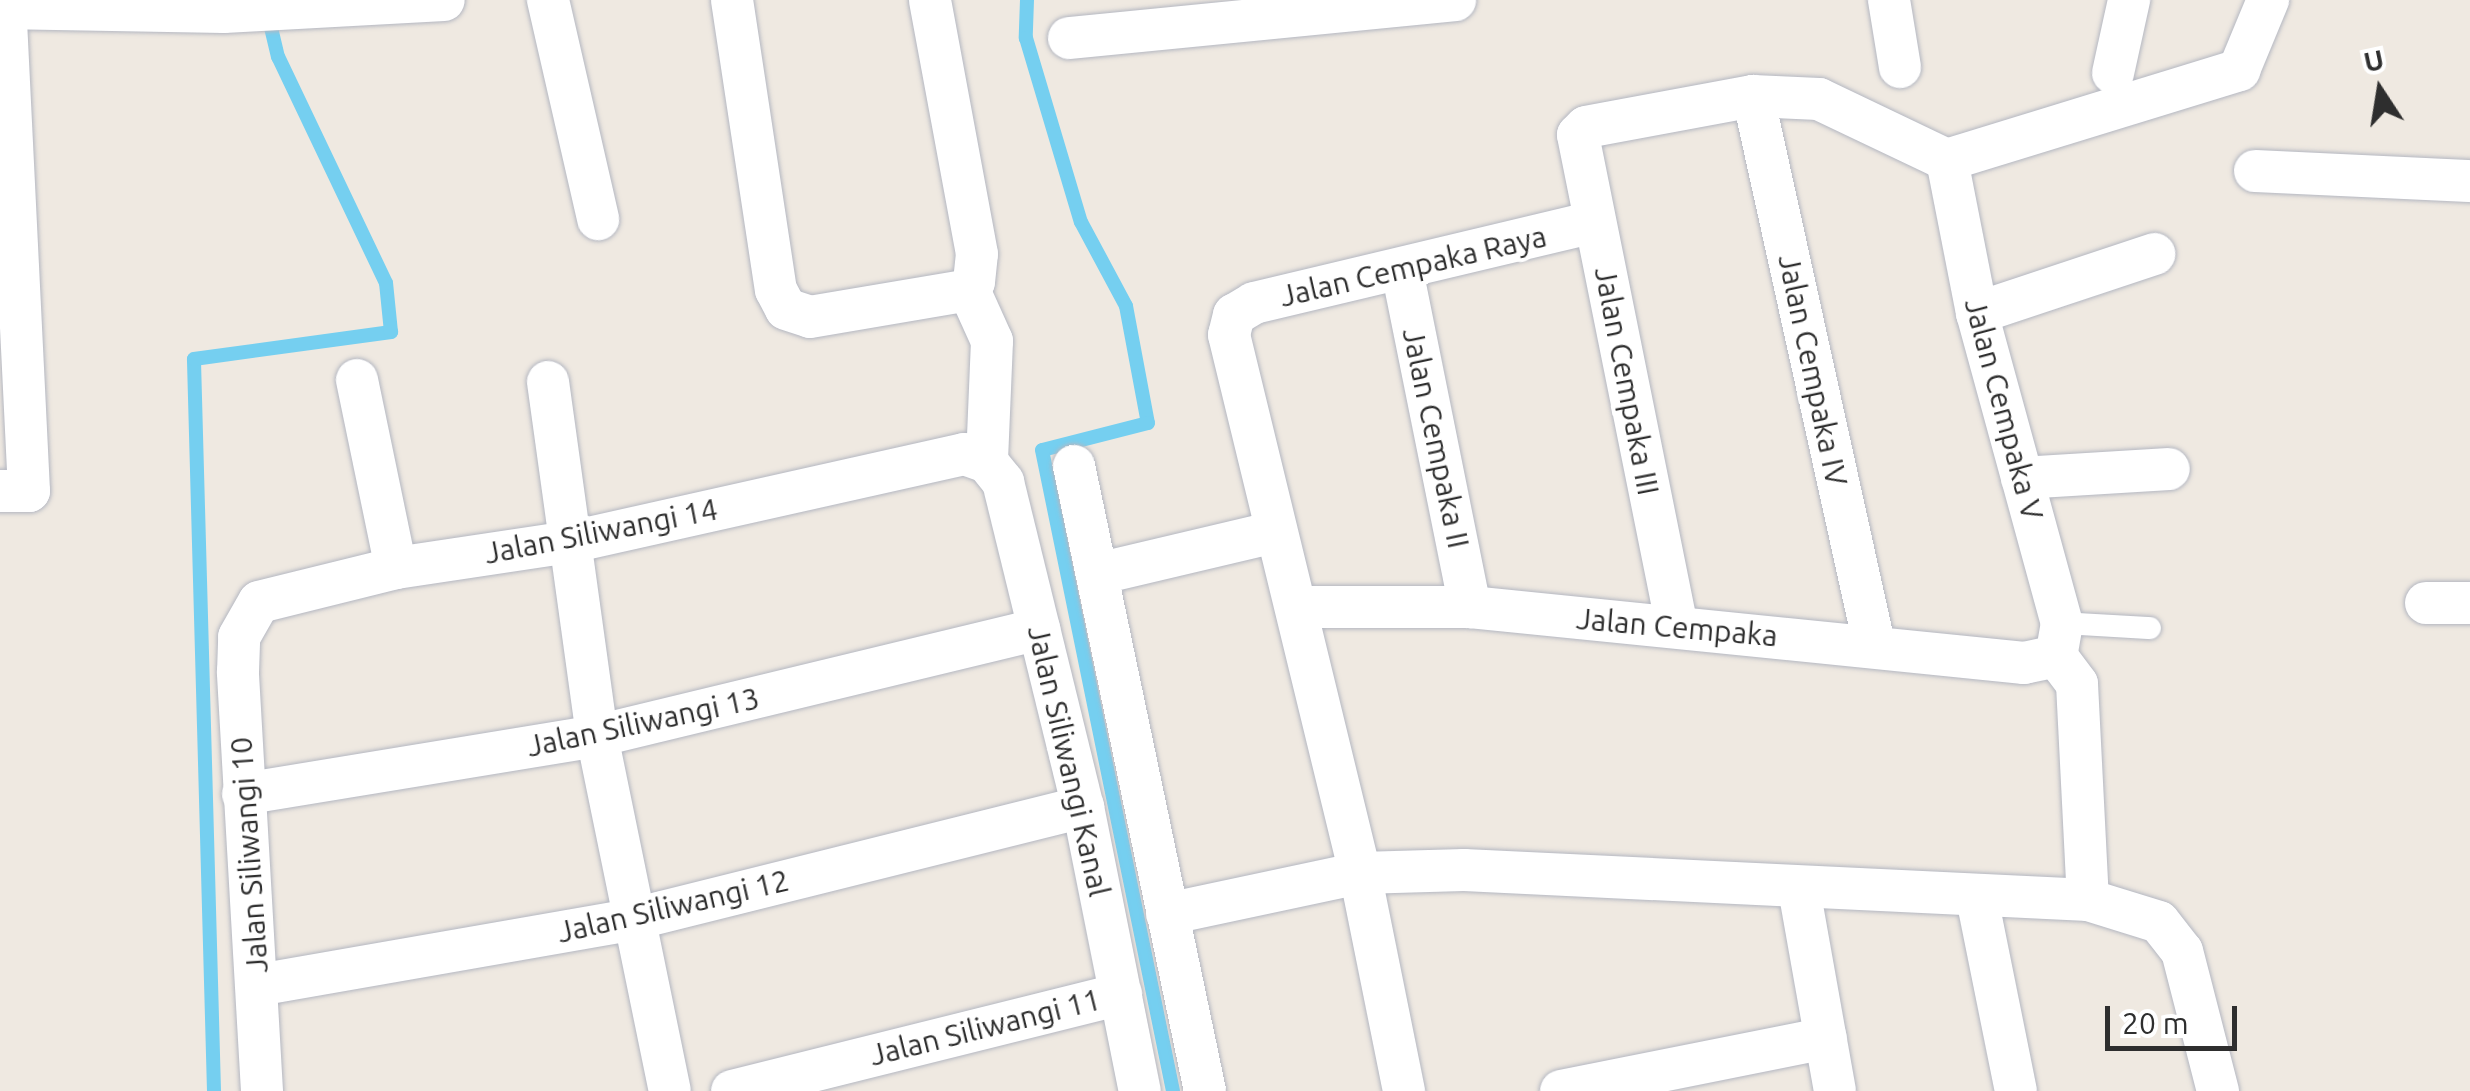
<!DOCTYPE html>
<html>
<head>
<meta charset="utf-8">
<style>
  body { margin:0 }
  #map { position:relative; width:2470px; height:1091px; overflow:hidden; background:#efe9e1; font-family:Ubuntu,sans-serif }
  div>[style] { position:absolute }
  .stream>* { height:14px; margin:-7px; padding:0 7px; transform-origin:7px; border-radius:7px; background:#75cff0 }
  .roads { filter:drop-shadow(0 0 2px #b4b7c1) drop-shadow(0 0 2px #b4b7c1) }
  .lane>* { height:22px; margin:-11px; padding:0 11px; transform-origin:11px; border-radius:11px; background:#fff }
  .street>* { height:42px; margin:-21px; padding:0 21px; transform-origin:21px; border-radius:21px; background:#fff }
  span { translate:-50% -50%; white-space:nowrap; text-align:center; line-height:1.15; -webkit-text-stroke:8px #fff; paint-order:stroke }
  .street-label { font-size:30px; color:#2e2e2e }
  .north { position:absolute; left:2330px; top:40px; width:100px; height:100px; -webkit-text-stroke:8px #fff; paint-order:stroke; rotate:348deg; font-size:28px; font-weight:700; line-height:40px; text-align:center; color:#2e2e2e }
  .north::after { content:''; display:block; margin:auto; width:35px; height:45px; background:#2e2e2e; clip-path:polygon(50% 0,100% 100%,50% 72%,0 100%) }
  .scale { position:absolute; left:2105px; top:1006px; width:132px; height:45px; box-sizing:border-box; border:5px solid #2e2e2e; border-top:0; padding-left:12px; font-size:30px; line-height:35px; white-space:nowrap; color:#2e2e2e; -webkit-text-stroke:8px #fff; paint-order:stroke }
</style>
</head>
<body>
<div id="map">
  <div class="stream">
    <div style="left:1027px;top:0;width:38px;rotate:92deg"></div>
    <div style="left:1026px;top:38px;width:192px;rotate:73.4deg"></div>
    <div style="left:1081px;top:222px;width:95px;rotate:61.8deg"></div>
    <div style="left:1126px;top:306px;width:119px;rotate:79.4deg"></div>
    <div style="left:1148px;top:423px;width:109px;rotate:165.7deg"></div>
    <div style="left:1042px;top:450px;width:654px;rotate:78.45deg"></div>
    <div style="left:214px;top:1091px;width:732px;rotate:-91.57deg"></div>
    <div style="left:194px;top:359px;width:199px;rotate:-7.8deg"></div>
    <div style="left:391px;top:332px;width:49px;rotate:-95.8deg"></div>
    <div style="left:386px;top:283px;width:250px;rotate:-115.5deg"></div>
    <div style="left:278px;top:57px;width:43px;rotate:-103.4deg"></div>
  </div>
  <div class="roads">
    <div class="lane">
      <div style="left:2062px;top:623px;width:88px;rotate:3.3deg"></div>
    </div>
    <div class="street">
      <div style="left:548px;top:0;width:225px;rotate:77.1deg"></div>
      <div style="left:732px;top:0;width:293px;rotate:81.4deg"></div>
      <div style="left:776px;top:290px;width:21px;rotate:62deg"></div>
      <div style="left:786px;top:309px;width:25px;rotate:18deg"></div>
      <div style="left:810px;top:317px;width:161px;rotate:-9.6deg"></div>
      <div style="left:969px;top:290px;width:9px;rotate:-58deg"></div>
      <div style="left:974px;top:282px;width:28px;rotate:-84deg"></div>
      <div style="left:977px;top:254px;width:258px;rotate:-100.5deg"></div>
      <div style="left:1889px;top:0;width:68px;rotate:80.7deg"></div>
      <div style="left:0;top:8px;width:224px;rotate:1deg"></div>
      <div style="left:224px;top:12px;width:220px;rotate:-3.1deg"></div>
      <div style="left:1069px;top:38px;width:388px;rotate:-5.6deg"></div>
      <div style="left:2113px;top:73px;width:75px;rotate:-77.6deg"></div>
      <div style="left:1753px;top:96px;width:561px;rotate:77.55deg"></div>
      <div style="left:1947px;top:160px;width:156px;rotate:78.9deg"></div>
      <div style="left:1977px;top:313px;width:321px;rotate:74.7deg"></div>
      <div style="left:2062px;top:623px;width:34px;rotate:100deg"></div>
      <div style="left:1947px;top:160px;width:306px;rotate:-17.1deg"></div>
      <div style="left:2239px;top:70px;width:76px;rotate:-67.5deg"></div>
      <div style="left:2255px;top:171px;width:215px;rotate:2.7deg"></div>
      <div style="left:1402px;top:270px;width:344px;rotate:78.6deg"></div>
      <div style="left:969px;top:290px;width:56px;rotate:65.7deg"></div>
      <div style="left:992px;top:341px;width:121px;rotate:92.4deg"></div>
      <div style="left:1977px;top:313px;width:187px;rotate:-18.4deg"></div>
      <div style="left:357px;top:380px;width:192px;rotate:78.3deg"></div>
      <div style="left:548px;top:382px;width:357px;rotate:82.1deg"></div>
      <div style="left:597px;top:736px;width:362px;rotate:78.4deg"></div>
      <div style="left:1074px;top:466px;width:639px;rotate:78.16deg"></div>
      <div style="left:2022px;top:478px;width:147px;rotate:-3.5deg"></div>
      <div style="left:0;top:491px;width:29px"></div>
      <div style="left:29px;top:491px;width:484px;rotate:-92.8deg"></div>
      <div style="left:1097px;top:574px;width:183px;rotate:-13.3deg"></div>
      <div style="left:2426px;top:603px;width:44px"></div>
      <div style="left:1297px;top:607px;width:173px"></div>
      <div style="left:1470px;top:607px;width:557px;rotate:5.77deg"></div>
      <div style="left:2024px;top:663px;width:33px;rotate:-12deg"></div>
      <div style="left:1677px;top:627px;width:502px;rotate:-101.38deg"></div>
      <div style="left:1578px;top:135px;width:11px;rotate:-45deg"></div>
      <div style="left:1586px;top:127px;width:170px;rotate:-10.5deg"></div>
      <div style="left:1753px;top:96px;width:66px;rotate:2.6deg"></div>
      <div style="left:1819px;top:99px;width:142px;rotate:25.5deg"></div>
      <div style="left:2056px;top:656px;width:35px;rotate:53deg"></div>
      <div style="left:2077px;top:684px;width:216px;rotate:87.1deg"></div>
      <div style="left:243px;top:794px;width:359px;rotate:-9.3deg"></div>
      <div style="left:597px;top:736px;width:455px;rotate:-13.6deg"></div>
      <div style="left:1799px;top:889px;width:205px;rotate:79.9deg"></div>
      <div style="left:1977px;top:898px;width:197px;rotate:78.6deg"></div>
      <div style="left:1167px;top:914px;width:197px;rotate:-12deg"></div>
      <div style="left:1360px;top:873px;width:104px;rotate:-1.7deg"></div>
      <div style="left:1464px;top:870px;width:625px;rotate:2.75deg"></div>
      <div style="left:2088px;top:900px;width:74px;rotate:17.2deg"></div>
      <div style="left:2159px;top:922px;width:37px;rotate:52deg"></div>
      <div style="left:2182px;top:951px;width:145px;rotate:75.6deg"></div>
      <div style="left:258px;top:985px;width:378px;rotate:-9.9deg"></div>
      <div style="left:630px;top:920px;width:467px;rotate:-14deg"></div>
      <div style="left:262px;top:1091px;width:420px;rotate:-93.3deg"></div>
      <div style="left:238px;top:672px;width:35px;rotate:-88deg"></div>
      <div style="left:239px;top:637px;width:40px;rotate:-60.3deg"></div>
      <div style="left:259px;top:602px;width:141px;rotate:-13.9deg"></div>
      <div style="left:396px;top:568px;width:177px;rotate:-8.5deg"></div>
      <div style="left:571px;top:542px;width:403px;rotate:-12.6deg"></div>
      <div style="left:964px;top:454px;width:24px;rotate:19deg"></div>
      <div style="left:987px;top:462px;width:26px;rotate:51deg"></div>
      <div style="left:1003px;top:482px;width:335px;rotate:76.2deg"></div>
      <div style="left:1083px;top:807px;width:290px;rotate:78.7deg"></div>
      <div style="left:732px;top:1091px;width:401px;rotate:-14deg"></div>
      <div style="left:1404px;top:1091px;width:222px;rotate:-101.4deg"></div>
      <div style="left:1360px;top:873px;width:554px;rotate:-103.68deg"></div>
      <div style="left:1229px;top:335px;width:21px;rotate:-76deg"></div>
      <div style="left:1234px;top:315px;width:23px;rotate:-31deg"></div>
      <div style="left:1254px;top:303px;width:350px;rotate:-13.4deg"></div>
      <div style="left:1561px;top:1091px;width:270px;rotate:-11.3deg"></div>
    </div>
  </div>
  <div class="street-label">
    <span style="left:1413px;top:266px;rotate:-13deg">Jalan Cempaka Raya</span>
    <span style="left:1813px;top:370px;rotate:78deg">Jalan Cempaka IV</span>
    <span style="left:1627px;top:381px;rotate:79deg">Jalan Cempaka III</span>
    <span style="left:2004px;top:409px;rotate:75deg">Jalan Cempaka V</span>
    <span style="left:1436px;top:438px;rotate:78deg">Jalan Cempaka II</span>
    <span style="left:601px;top:531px;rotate:-11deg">Jalan Siliwangi 14</span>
    <span style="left:1677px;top:627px;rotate:5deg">Jalan Cempaka</span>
    <span style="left:643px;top:722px;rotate:-12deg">Jalan Siliwangi 13</span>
    <span style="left:1069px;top:761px;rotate:77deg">Jalan Siliwangi Kanal</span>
    <span style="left:249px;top:855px;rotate:-94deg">Jalan Siliwangi 10</span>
    <span style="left:673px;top:906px;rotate:-13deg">Jalan Siliwangi 12</span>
    <span style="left:985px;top:1027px;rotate:-14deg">Jalan Siliwangi 11</span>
  </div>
  <div class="north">U</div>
  <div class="scale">20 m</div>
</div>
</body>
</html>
